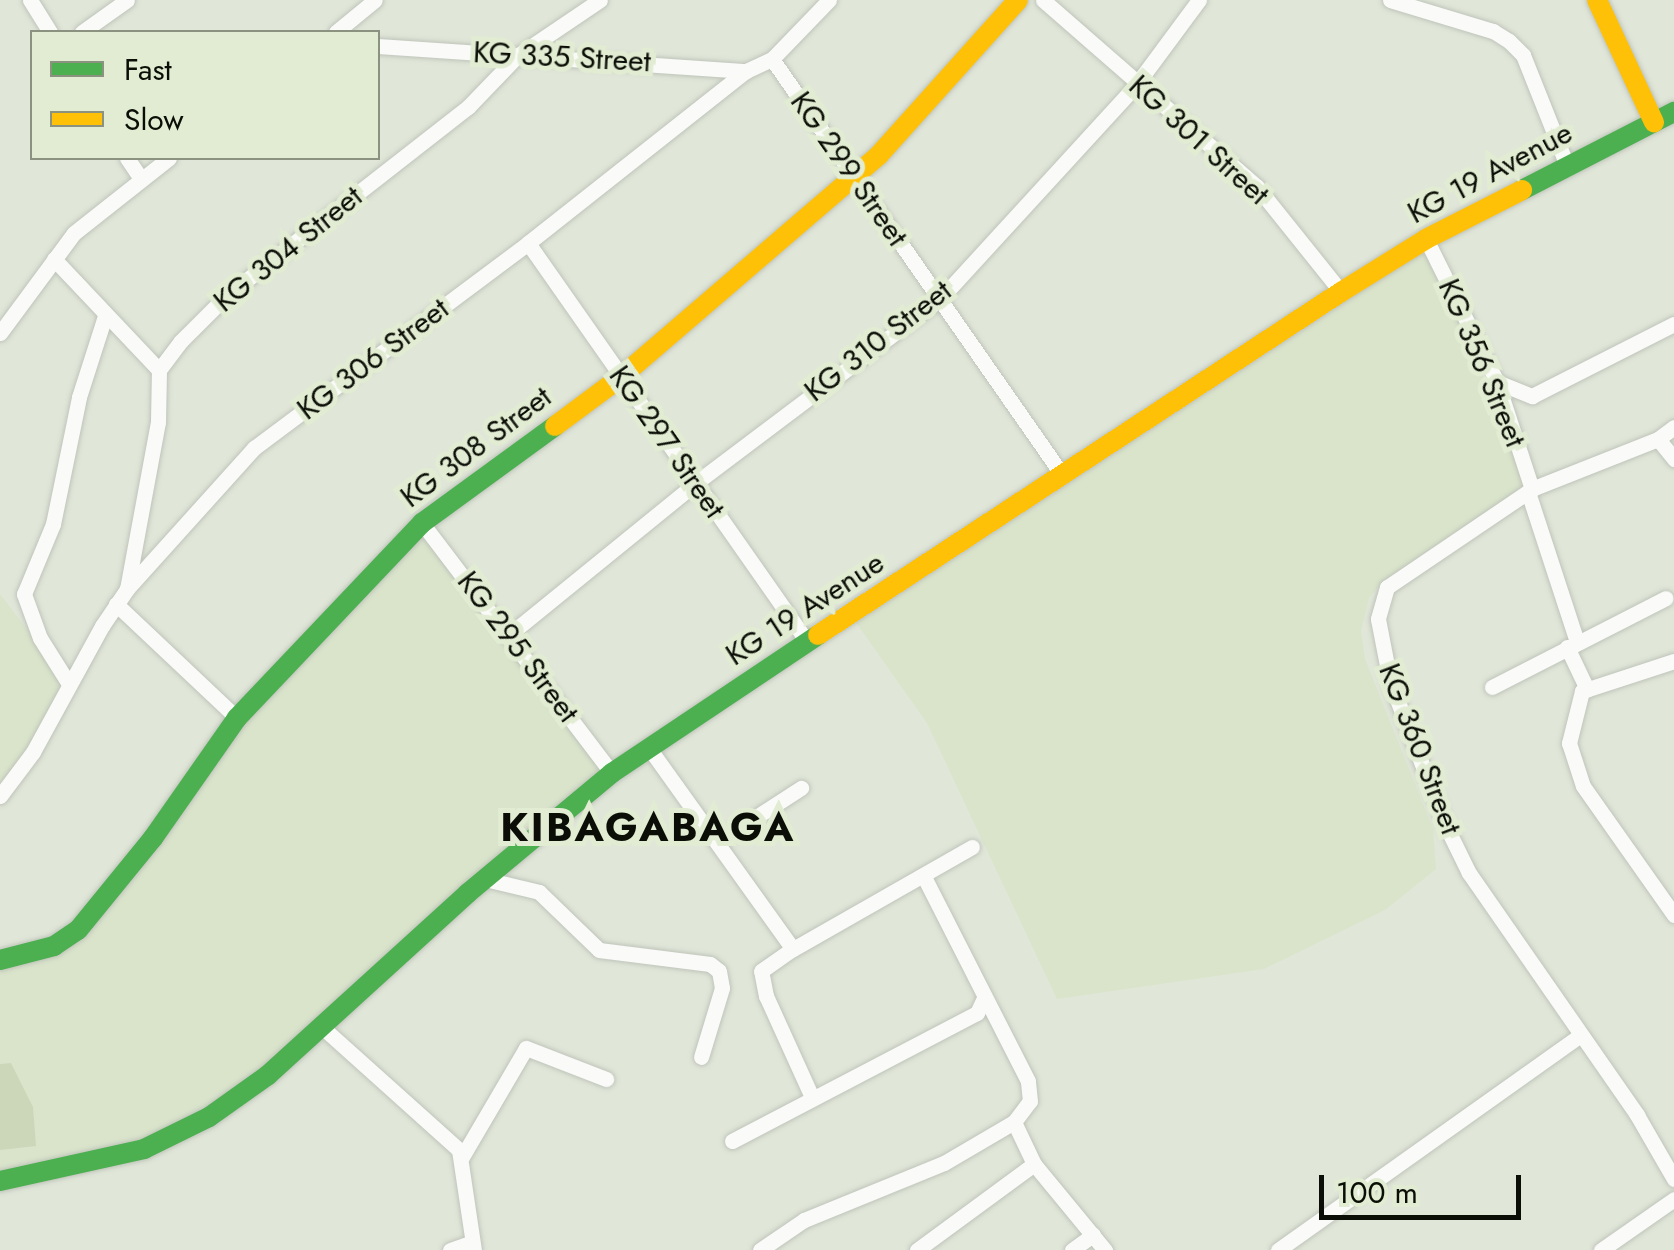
<!DOCTYPE html>
<html>
<head>
<meta charset="utf-8">
<style>
  body { margin:0 }
  #map { position:relative; width:1674px; height:1250px; overflow:hidden; background:#e0e6d8; font-family:Jost,sans-serif }
  div>[style] { position:absolute }
  .built>* { inset:0; background:#dae4cb }
  .green>* { inset:0; background:#ccd7b9 }
  .roads { filter:drop-shadow(0 0 2px #bfc4ba) drop-shadow(0 0 2px #bfc4ba) }
  .street>* { height:15px; margin:-7.5px; padding:0 7.5px; transform-origin:7.5px; border-radius:7.5px; background:#fafbf9 }
  .fast>* { height:20px; margin:-10px; padding:0 10px; transform-origin:10px; border-radius:10px; background:#4caf50 }
  .slow>* { height:20px; margin:-10px; padding:0 10px; transform-origin:10px; border-radius:10px; background:#ffc107 }
  span { translate:-50% -50%; white-space:nowrap; text-align:center; line-height:1.15; -webkit-text-stroke:10px #e1ecd2; paint-order:stroke }
  .street-label { font-size:30px; color:#0b0e06 }
  .district-label { font-size:40px; color:#0b0e06; font-weight:700; letter-spacing:2.5px }
  .legend { position:absolute; left:30px; top:30px; width:350px; height:130px; box-sizing:border-box; background:#e1ecd2; border:2px solid #8b9380; margin:0; padding:12px 18px; list-style:none; font-size:30px; color:#0b0e06 }
  .legend li { display:flex; align-items:center; gap:20px; height:50px }
  .legend b { width:50px; border:2px solid #8b9380 }
  .scale { position:absolute; left:1319px; top:1175px; width:202px; height:45px; box-sizing:border-box; border:5px solid #0b0e06; border-top:0; padding-left:12px; font-size:30px; line-height:35px; white-space:nowrap; color:#0b0e06; -webkit-text-stroke:8px #e1ecd2; paint-order:stroke }
</style>
</head>
<body>
<div id="map">
  <div class="built">
    <div style="clip-path:polygon(1426px 239px,1532px 489px,1383px 581px,1369px 598px,1361px 631px,1365px 659px,1433px 829px,1436px 869px,1385px 910px,1264px 969px,1057px 999px,927px 723px,850px 614px)"></div>
    <div style="clip-path:polygon(422px 523px,612px 773px,186px 1131px,0 1179px,0 960px,54px 946px,237px 718px)"></div>
    <div style="clip-path:polygon(0 594px,69px 684px,0 795px)"></div>
  </div>
  <div class="green">
    <div style="clip-path:polygon(11px 1063px,33px 1107px,36px 1146px,0 1150px,0 1064px)"></div>
  </div>
  <div class="roads">
    <div class="street">
      <div style="left:30px;top:0;width:38px;rotate:58deg"></div>
      <div style="left:1043px;top:0;width:284px;rotate:41.1deg"></div>
      <div style="left:1257px;top:187px;width:134px;rotate:51.3deg"></div>
      <div style="left:1390px;top:0;width:108px;rotate:16.8deg"></div>
      <div style="left:1493px;top:31px;width:19px;rotate:32deg"></div>
      <div style="left:1509px;top:41px;width:20px;rotate:45deg"></div>
      <div style="left:1523px;top:55px;width:122px;rotate:68.3deg"></div>
      <div style="left:82px;top:32px;width:55px;rotate:-35.4deg"></div>
      <div style="left:336px;top:32px;width:50px;rotate:-39.4deg"></div>
      <div style="left:378px;top:46px;width:369px;rotate:3.9deg"></div>
      <div style="left:772px;top:59px;width:508px;rotate:55.09deg"></div>
      <div style="left:127px;top:158px;width:25px;rotate:56deg"></div>
      <div style="left:1426px;top:239px;width:160px;rotate:63.6deg"></div>
      <div style="left:1497px;top:382px;width:113px;rotate:71.9deg"></div>
      <div style="left:528px;top:243px;width:486px;rotate:55deg"></div>
      <div style="left:54px;top:259px;width:153px;rotate:46.6deg"></div>
      <div style="left:0;top:333px;width:124px;rotate:-53.5deg"></div>
      <div style="left:74px;top:233px;width:121px;rotate:-38.3deg"></div>
      <div style="left:1497px;top:382px;width:38px;rotate:22deg"></div>
      <div style="left:1532px;top:396px;width:159px;rotate:-26.9deg"></div>
      <div style="left:1674px;top:427px;width:20px;rotate:143deg"></div>
      <div style="left:1658px;top:439px;width:136px;rotate:158.4deg"></div>
      <div style="left:1532px;top:489px;width:175px;rotate:145.9deg"></div>
      <div style="left:1387px;top:587px;width:33px;rotate:106deg"></div>
      <div style="left:1378px;top:619px;width:63px;rotate:79deg"></div>
      <div style="left:1390px;top:681px;width:151px;rotate:69deg"></div>
      <div style="left:1444px;top:822px;width:57px;rotate:63.9deg"></div>
      <div style="left:1469px;top:873px;width:295px;rotate:55.2deg"></div>
      <div style="left:1637px;top:1115px;width:74px;rotate:60deg"></div>
      <div style="left:1658px;top:439px;width:26px;rotate:51deg"></div>
      <div style="left:1528px;top:492px;width:158px;rotate:71.9deg"></div>
      <div style="left:422px;top:523px;width:314px;rotate:52.8deg"></div>
      <div style="left:127px;top:589px;width:170px;rotate:-79.5deg"></div>
      <div style="left:158px;top:422px;width:52px;rotate:-88.9deg"></div>
      <div style="left:159px;top:370px;width:36px;rotate:-53deg"></div>
      <div style="left:181px;top:341px;width:64px;rotate:-45deg"></div>
      <div style="left:226px;top:296px;width:307px;rotate:-38deg"></div>
      <div style="left:468px;top:107px;width:71px;rotate:-46.1deg"></div>
      <div style="left:517px;top:56px;width:100px;rotate:-34deg"></div>
      <div style="left:116px;top:604px;width:166px;rotate:43.3deg"></div>
      <div style="left:510px;top:634px;width:241px;rotate:-39.1deg"></div>
      <div style="left:697px;top:482px;width:304px;rotate:-37deg"></div>
      <div style="left:940px;top:299px;width:290px;rotate:-47.5deg"></div>
      <div style="left:1136px;top:85px;width:106px;rotate:-53.5deg"></div>
      <div style="left:1567px;top:647px;width:47px;rotate:64.5deg"></div>
      <div style="left:1674px;top:661px;width:97px;rotate:161.9deg"></div>
      <div style="left:1582px;top:691px;width:54px;rotate:104deg"></div>
      <div style="left:1569px;top:743px;width:45px;rotate:72deg"></div>
      <div style="left:1583px;top:786px;width:158px;rotate:54.8deg"></div>
      <div style="left:69px;top:684px;width:54px;rotate:-122.2deg"></div>
      <div style="left:40px;top:638px;width:47px;rotate:-110deg"></div>
      <div style="left:24px;top:594px;width:76px;rotate:-67.5deg"></div>
      <div style="left:53px;top:524px;width:130px;rotate:-78.4deg"></div>
      <div style="left:79px;top:397px;width:85px;rotate:-72.2deg"></div>
      <div style="left:1492px;top:687px;width:195px;rotate:-27.1deg"></div>
      <div style="left:649px;top:748px;width:247px;rotate:54.4deg"></div>
      <div style="left:0;top:796px;width:55px;rotate:-53.1deg"></div>
      <div style="left:33px;top:752px;width:144px;rotate:-61.3deg"></div>
      <div style="left:102px;top:626px;width:45px;rotate:-56deg"></div>
      <div style="left:127px;top:589px;width:190px;rotate:-48deg"></div>
      <div style="left:254px;top:448px;width:342px;rotate:-36.8deg"></div>
      <div style="left:528px;top:243px;width:278px;rotate:-38.3deg"></div>
      <div style="left:746px;top:71px;width:29px;rotate:-25deg"></div>
      <div style="left:772px;top:59px;width:82px;rotate:-46deg"></div>
      <div style="left:719px;top:841px;width:98px;rotate:-32.9deg"></div>
      <div style="left:485px;top:879px;width:56px;rotate:13.5deg"></div>
      <div style="left:539px;top:892px;width:83px;rotate:44deg"></div>
      <div style="left:599px;top:950px;width:112px;rotate:7.2deg"></div>
      <div style="left:710px;top:964px;width:11px;rotate:38deg"></div>
      <div style="left:719px;top:971px;width:17px;rotate:80deg"></div>
      <div style="left:722px;top:988px;width:72px;rotate:106.9deg"></div>
      <div style="left:322px;top:1027px;width:184px;rotate:41.9deg"></div>
      <div style="left:459px;top:1150px;width:101px;rotate:81.5deg"></div>
      <div style="left:811px;top:1095px;width:109px;rotate:-114.4deg"></div>
      <div style="left:766px;top:996px;width:25px;rotate:-101deg"></div>
      <div style="left:761px;top:971px;width:39px;rotate:-35deg"></div>
      <div style="left:793px;top:949px;width:206px;rotate:-29.7deg"></div>
      <div style="left:1014px;top:1122px;width:47px;rotate:64.5deg"></div>
      <div style="left:1034px;top:1164px;width:112px;rotate:50.5deg"></div>
      <div style="left:732px;top:1141px;width:276px;rotate:-27.6deg"></div>
      <div style="left:977px;top:1013px;width:17px;rotate:-65deg"></div>
      <div style="left:462px;top:1157px;width:126px;rotate:-59.6deg"></div>
      <div style="left:526px;top:1048px;width:86px;rotate:21.2deg"></div>
      <div style="left:450px;top:1250px;width:21px;rotate:-19deg"></div>
      <div style="left:760px;top:1250px;width:53px;rotate:-34.3deg"></div>
      <div style="left:804px;top:1220px;width:151px;rotate:-22.2deg"></div>
      <div style="left:944px;top:1163px;width:81px;rotate:-30.4deg"></div>
      <div style="left:1014px;top:1122px;width:26px;rotate:-53deg"></div>
      <div style="left:1030px;top:1101px;width:20px;rotate:-96deg"></div>
      <div style="left:1028px;top:1081px;width:231px;rotate:-117deg"></div>
      <div style="left:917px;top:1250px;width:145px;rotate:-36.3deg"></div>
      <div style="left:1072px;top:1250px;width:26px;rotate:-36deg"></div>
      <div style="left:1278px;top:1250px;width:371px;rotate:-35.4deg"></div>
      <div style="left:1601px;top:1250px;width:89px;rotate:-34.9deg"></div>
    </div>
    <div class="fast">
      <div style="left:1522px;top:190px;width:171px;rotate:-27.2deg"></div>
      <div style="left:0;top:960px;width:56px;rotate:-14.5deg"></div>
      <div style="left:54px;top:946px;width:29px;rotate:-34deg"></div>
      <div style="left:78px;top:930px;width:119px;rotate:-50.8deg"></div>
      <div style="left:153px;top:838px;width:146px;rotate:-55deg"></div>
      <div style="left:237px;top:718px;width:269px;rotate:-46.5deg"></div>
      <div style="left:422px;top:523px;width:165px;rotate:-36.1deg"></div>
      <div style="left:0;top:1181px;width:148px;rotate:-12.5deg"></div>
      <div style="left:144px;top:1149px;width:72px;rotate:-26.2deg"></div>
      <div style="left:209px;top:1117px;width:72px;rotate:-35.4deg"></div>
      <div style="left:268px;top:1075px;width:270px;rotate:-42.3deg"></div>
      <div style="left:468px;top:893px;width:187px;rotate:-39.8deg"></div>
      <div style="left:612px;top:773px;width:248px;rotate:-33.8deg"></div>
    </div>
    <div class="slow">
      <div style="left:1597px;top:0;width:135px;rotate:65deg"></div>
      <div style="left:555px;top:426px;width:82px;rotate:-36.6deg"></div>
      <div style="left:621px;top:377px;width:340px;rotate:-40.7deg"></div>
      <div style="left:879px;top:155px;width:208px;rotate:-48.1deg"></div>
      <div style="left:818px;top:635px;width:625px;rotate:-33.26deg"></div>
      <div style="left:1341px;top:292px;width:100px;rotate:-31.9deg"></div>
      <div style="left:1426px;top:239px;width:108px;rotate:-27deg"></div>
    </div>
  </div>
  <div class="street-label">
    <span style="left:562px;top:57px;rotate:3deg">KG 335 Street</span>
    <span style="left:1199px;top:140px;rotate:42deg">KG 301 Street</span>
    <span style="left:849px;top:169px;rotate:55deg">KG 299 Street</span>
    <span style="left:1490px;top:173px;rotate:-28deg">KG 19 Avenue</span>
    <span style="left:288px;top:249px;rotate:-39deg">KG 304 Street</span>
    <span style="left:878px;top:341px;rotate:-38deg">KG 310 Street</span>
    <span style="left:373px;top:359px;rotate:-37deg">KG 306 Street</span>
    <span style="left:1482px;top:363px;rotate:67deg">KG 356 Street</span>
    <span style="left:667px;top:442px;rotate:55deg">KG 297 Street</span>
    <span style="left:476px;top:447px;rotate:-37deg">KG 308 Street</span>
    <span style="left:805px;top:609px;rotate:-33deg">KG 19 Avenue</span>
    <span style="left:518px;top:647px;rotate:53deg">KG 295 Street</span>
    <span style="left:1420px;top:749px;rotate:69deg">KG 360 Street</span>
  </div>
  <div class="district-label">
    <span style="left:648px;top:827px">KIBAGABAGA</span>
  </div>
  <ul class="legend">
  <li><b style="height:12px;background:#4caf50"></b>Fast</li>
  <li><b style="height:12px;background:#ffc107"></b>Slow</li>
  </ul>
  <div class="scale">100 m</div>
</div>
</body>
</html>
